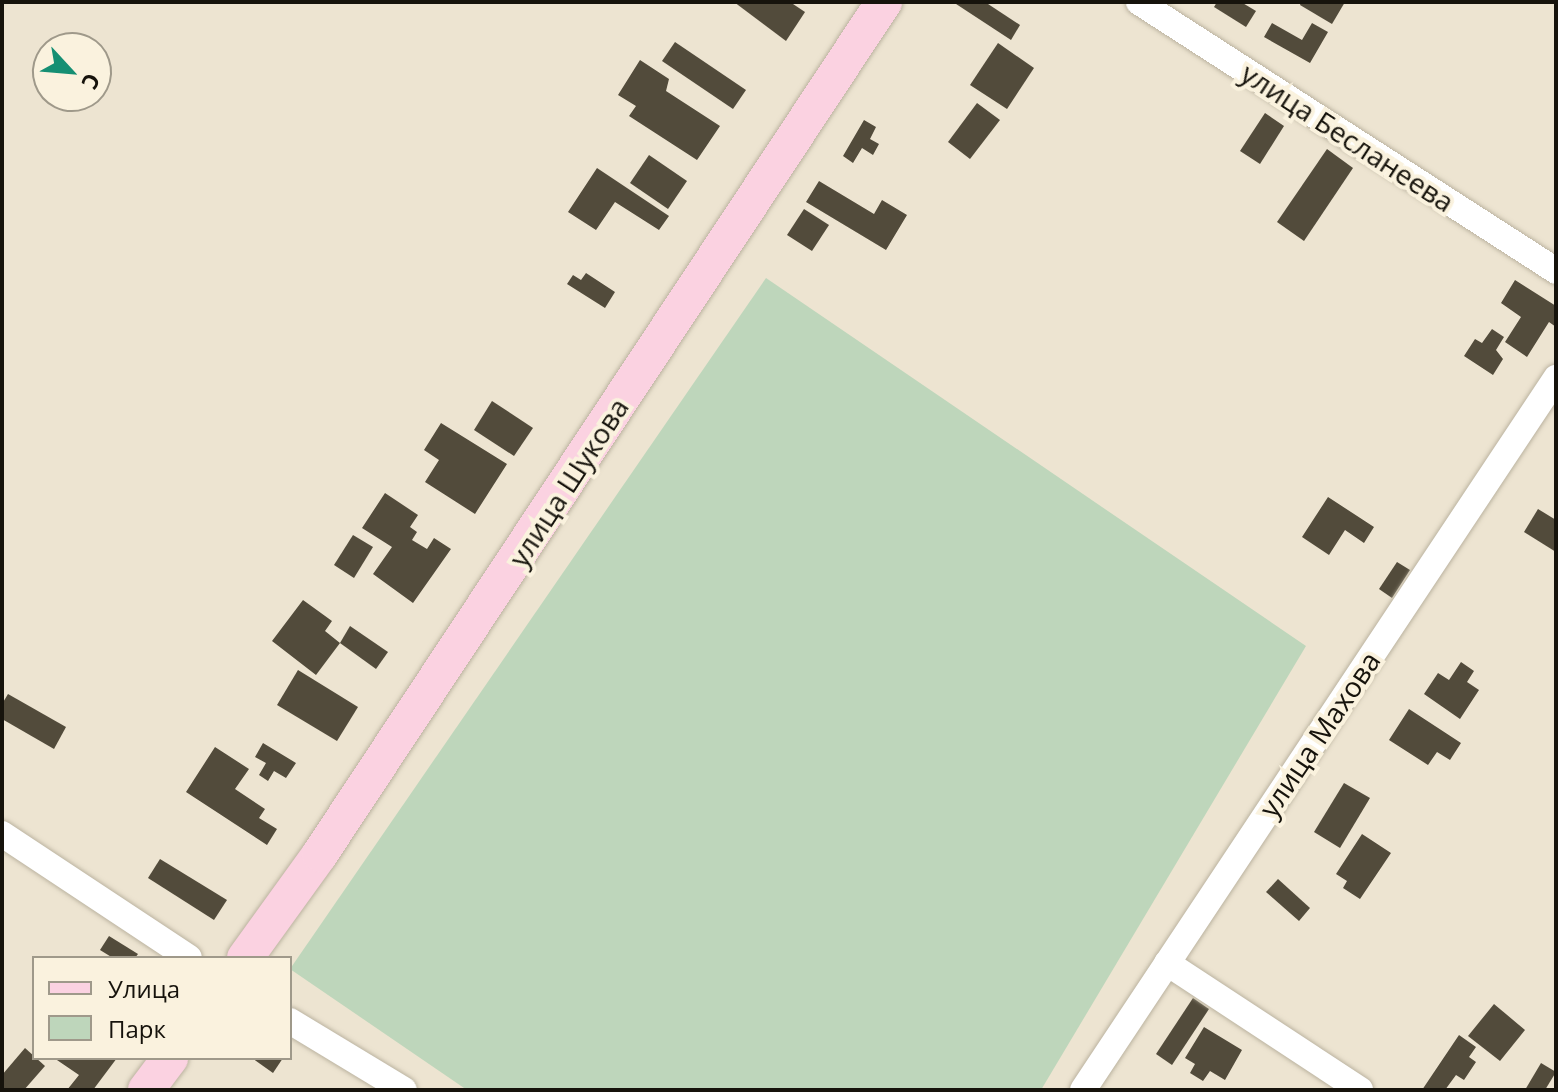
<!DOCTYPE html>
<html>
<head>
<meta charset="utf-8">
<style>
  body { margin:0 }
  #map { position:relative; width:1558px; height:1092px; overflow:hidden; background:#ede4d1; font-family:"Open Sans",sans-serif }
  div>[style] { position:absolute }
  .green>* { inset:0; background:#bed6bb }
  .building>* { inset:0; background:#524b3b }
  .roads { filter:drop-shadow(0 0 2px #bbb3a0) drop-shadow(0 0 2px #bbb3a0) }
  .street>* { height:26px; margin:-13px; padding:0 13px; transform-origin:13px; border-radius:13px; background:#fff }
  .secondary>* { height:36px; margin:-18px; padding:0 18px; transform-origin:18px; border-radius:18px; background:#fbd2e1 }
  span { translate:-50% -50%; white-space:nowrap; text-align:center; line-height:1.15; -webkit-text-stroke:8px #faf2de; paint-order:stroke }
  .street-label { font-size:28px; color:#16130c }
  .frame { position:absolute; inset:0; border:4px solid #16130c; pointer-events:none }
  .legend { position:absolute; left:32px; top:956px; width:260px; height:104px; box-sizing:border-box; background:#faf2de; border:2px solid #9f998a; margin:0; padding:10px 14px; list-style:none; font-size:24px; color:#16130c }
  .legend li { display:flex; align-items:center; gap:16px; height:40px }
  .legend b { width:40px; border:2px solid #9f998a }
  .north { position:absolute; left:32px; top:32px; width:80px; height:80px; box-sizing:border-box; background:#faf2de; border:2px solid #9f998a; border-radius:50%; rotate:116deg; font-size:22px; font-weight:700; line-height:32px; text-align:center; color:#16130c }
  .north::after { content:''; display:block; margin:auto; width:28px; height:36px; background:#158f73; clip-path:polygon(50% 0,100% 100%,50% 72%,0 100%) }
</style>
</head>
<body>
<div id="map">
  <div class="green">
    <div style="clip-path:polygon(766px 278px,1306px 646px,1041px 1090px,467px 1090px,290px 969px)"></div>
  </div>
  <div class="building">
    <div style="clip-path:polygon(734px 2px,790px 2px,805px 12px,786px 41px)"></div>
    <div style="clip-path:polygon(953px 2px,985px 2px,1020px 25px,1011px 40px)"></div>
    <div style="clip-path:polygon(1217px 2px,1241px 2px,1256px 11px,1246px 27px,1214px 7px)"></div>
    <div style="clip-path:polygon(1301px 2px,1345px 2px,1332px 24px,1300px 5px)"></div>
    <div style="clip-path:polygon(1272px 23px,1302px 40px,1312px 23px,1328px 32px,1310px 63px,1264px 37px)"></div>
    <div style="clip-path:polygon(675px 42px,746px 90px,733px 109px,662px 61px)"></div>
    <div style="clip-path:polygon(998px 43px,1034px 68px,1007px 109px,970px 85px)"></div>
    <div style="clip-path:polygon(640px 60px,669px 79px,666px 91px,720px 126px,697px 160px,629px 116px,636px 106px,618px 95px)"></div>
    <div style="clip-path:polygon(977px 103px,1000px 120px,970px 159px,948px 142px)"></div>
    <div style="clip-path:polygon(1265px 113px,1284px 126px,1260px 164px,1240px 151px)"></div>
    <div style="clip-path:polygon(864px 120px,876px 127px,870px 139px,879px 144px,873px 155px,862px 148px,853px 163px,843px 156px)"></div>
    <div style="clip-path:polygon(1327px 149px,1353px 168px,1304px 241px,1277px 222px)"></div>
    <div style="clip-path:polygon(649px 155px,687px 181px,668px 209px,630px 183px)"></div>
    <div style="clip-path:polygon(597px 168px,669px 216px,659px 230px,615px 202px,596px 230px,568px 212px)"></div>
    <div style="clip-path:polygon(819px 181px,874px 214px,882px 200px,907px 215px,886px 250px,806px 202px)"></div>
    <div style="clip-path:polygon(804px 209px,829px 225px,812px 251px,787px 235px)"></div>
    <div style="clip-path:polygon(586px 273px,615px 292px,605px 308px,567px 284px,573px 275px,581px 280px)"></div>
    <div style="clip-path:polygon(1515px 280px,1556px 306px,1556px 327px,1549px 322px,1527px 357px,1505px 342px,1521px 317px,1501px 303px)"></div>
    <div style="clip-path:polygon(1492px 329px,1504px 337px,1496px 350px,1503px 359px,1493px 375px,1464px 356px,1475px 339px,1482px 343px)"></div>
    <div style="clip-path:polygon(492px 401px,533px 428px,514px 456px,474px 430px)"></div>
    <div style="clip-path:polygon(441px 423px,507px 464px,475px 514px,425px 482px,439px 460px,424px 450px)"></div>
    <div style="clip-path:polygon(385px 493px,418px 515px,410px 527px,417px 532px,412px 540px,427px 549px,434px 538px,451px 549px,413px 603px,373px 574px,392px 547px,362px 528px)"></div>
    <div style="clip-path:polygon(1328px 497px,1374px 527px,1364px 543px,1345px 530px,1329px 555px,1302px 537px)"></div>
    <div style="clip-path:polygon(1538px 509px,1556px 520px,1556px 552px,1524px 532px)"></div>
    <div style="clip-path:polygon(353px 535px,373px 547px,354px 578px,334px 565px)"></div>
    <div style="clip-path:polygon(1397px 562px,1410px 570px,1392px 598px,1379px 589px)"></div>
    <div style="clip-path:polygon(303px 600px,332px 621px,325px 631px,340px 643px,316px 675px,272px 641px)"></div>
    <div style="clip-path:polygon(350px 626px,388px 652px,376px 669px,340px 643px)"></div>
    <div style="clip-path:polygon(1461px 662px,1474px 671px,1467px 682px,1479px 690px,1460px 719px,1424px 694px,1438px 673px,1449px 680px)"></div>
    <div style="clip-path:polygon(298px 670px,358px 707px,337px 741px,277px 705px)"></div>
    <div style="clip-path:polygon(8px 694px,66px 727px,54px 749px,2px 719px,2px 704px)"></div>
    <div style="clip-path:polygon(1409px 709px,1461px 743px,1450px 760px,1437px 752px,1428px 765px,1389px 740px)"></div>
    <div style="clip-path:polygon(263px 743px,296px 763px,286px 778px,274px 771px,268px 781px,259px 775px,266px 763px,255px 757px)"></div>
    <div style="clip-path:polygon(215px 747px,249px 769px,235px 789px,265px 809px,259px 818px,277px 829px,267px 845px,186px 792px)"></div>
    <div style="clip-path:polygon(1344px 783px,1370px 798px,1340px 848px,1314px 832px)"></div>
    <div style="clip-path:polygon(1362px 834px,1391px 853px,1360px 899px,1343px 888px,1347px 881px,1336px 874px)"></div>
    <div style="clip-path:polygon(160px 859px,227px 900px,214px 920px,148px 878px)"></div>
    <div style="clip-path:polygon(1278px 879px,1310px 908px,1299px 921px,1266px 892px)"></div>
    <div style="clip-path:polygon(109px 936px,138px 954px,135px 958px,113px 958px,100px 950px)"></div>
    <div style="clip-path:polygon(1193px 998px,1209px 1009px,1172px 1065px,1156px 1054px)"></div>
    <div style="clip-path:polygon(1494px 1004px,1525px 1030px,1500px 1061px,1468px 1036px)"></div>
    <div style="clip-path:polygon(1204px 1027px,1242px 1050px,1225px 1080px,1210px 1071px,1203px 1081px,1190px 1073px,1195px 1064px,1185px 1058px)"></div>
    <div style="clip-path:polygon(1459px 1035px,1476px 1047px,1469px 1057px,1476px 1062px,1464px 1080px,1456px 1075px,1445px 1090px,1422px 1090px)"></div>
    <div style="clip-path:polygon(25px 1048px,45px 1066px,24px 1090px,2px 1090px,2px 1075px)"></div>
    <div style="clip-path:polygon(54px 1058px,87px 1060px,117px 1058px,93px 1090px,67px 1090px,79px 1075px)"></div>
    <div style="clip-path:polygon(252px 1058px,283px 1058px,273px 1073px)"></div>
    <div style="clip-path:polygon(1541px 1063px,1556px 1072px,1545px 1090px,1525px 1090px)"></div>
  </div>
  <div class="roads">
    <div class="street">
      <div style="left:1139px;top:2px;width:496px;rotate:32.8deg"></div>
      <div style="left:2px;top:834px;width:224px;rotate:33.5deg"></div>
      <div style="left:1167px;top:963px;width:231px;rotate:33.3deg"></div>
      <div style="left:290px;top:1021px;width:133px;rotate:31.2deg"></div>
      <div style="left:1083px;top:1090px;width:855px;rotate:-56.4deg"></div>
    </div>
    <div class="secondary">
      <div style="left:245px;top:958px;width:128px;rotate:-54.2deg"></div>
      <div style="left:320px;top:854px;width:1022px;rotate:-56.5deg"></div>
      <div style="left:146px;top:1090px;width:40px;rotate:-53deg"></div>
    </div>
  </div>
  <div class="street-label">
    <span style="left:1348px;top:137px;rotate:33deg">улица Бесланеева</span>
    <span style="left:568px;top:482px;rotate:-57deg">улица Шукова</span>
    <span style="left:1319px;top:734px;rotate:-56deg">улица Махова</span>
  </div>
  <div class="frame"></div>
  <ul class="legend">
  <li><b style="height:10px;background:#fbd2e1"></b>Улица</li>
  <li><b style="height:22px;background:#bed6bb"></b>Парк</li>
  </ul>
  <div class="north">С</div>
</div>
</body>
</html>
